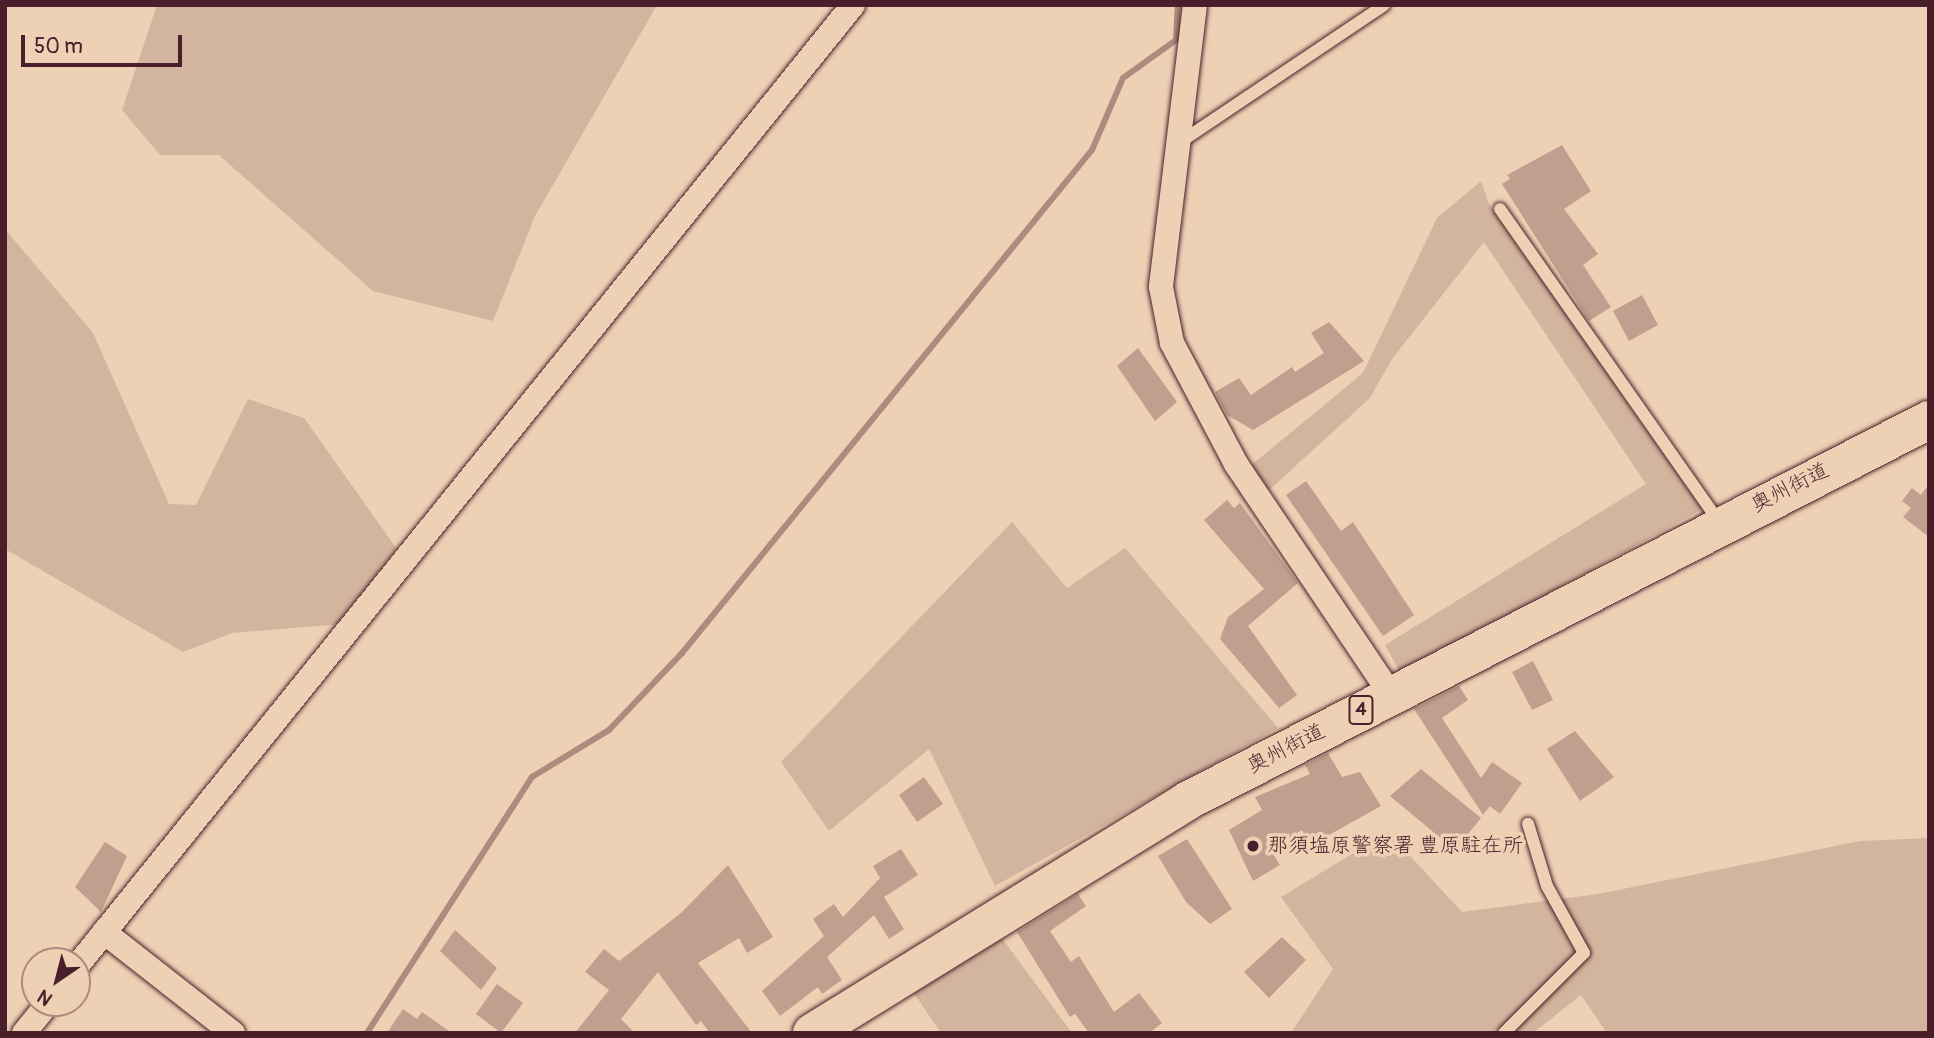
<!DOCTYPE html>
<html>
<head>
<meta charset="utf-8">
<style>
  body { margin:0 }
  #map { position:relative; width:1934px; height:1038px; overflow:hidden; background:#eed1b4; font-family:Pangolin,"Klee One",sans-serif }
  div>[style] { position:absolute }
  .green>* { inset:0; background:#d3b49e }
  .stream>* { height:6px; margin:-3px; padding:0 3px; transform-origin:3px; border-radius:3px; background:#ad8b7e }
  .building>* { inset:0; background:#c09f8e }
  .roads { filter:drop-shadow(0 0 2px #4a1f2b) drop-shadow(0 0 2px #4a1f2b) }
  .lane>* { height:12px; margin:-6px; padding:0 6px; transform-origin:6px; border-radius:6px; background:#eed1b4 }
  .street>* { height:24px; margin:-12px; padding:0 12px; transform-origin:12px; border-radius:12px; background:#eed1b4 }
  .highway>* { height:38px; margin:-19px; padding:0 19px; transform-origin:19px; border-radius:19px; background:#eed1b4 }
  .dots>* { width:19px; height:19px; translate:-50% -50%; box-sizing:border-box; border:4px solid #eed1b4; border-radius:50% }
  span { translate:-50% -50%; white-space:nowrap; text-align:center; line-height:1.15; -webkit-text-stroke:7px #eed1b4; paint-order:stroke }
  .shield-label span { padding:2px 5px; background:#eed1b4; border:2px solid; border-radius:5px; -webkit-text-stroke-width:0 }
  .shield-label { font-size:19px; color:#4a1f2b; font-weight:700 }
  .street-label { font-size:21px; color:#4a1f2b }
  .poi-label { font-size:21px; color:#4a1f2b }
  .left { translate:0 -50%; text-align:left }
  .frame { position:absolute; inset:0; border:7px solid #4a1f2b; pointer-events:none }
  .north { position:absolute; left:21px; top:947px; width:70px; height:70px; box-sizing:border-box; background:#eed1b4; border:2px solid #ac8a7d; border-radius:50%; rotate:215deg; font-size:19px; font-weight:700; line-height:28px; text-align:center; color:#4a1f2b }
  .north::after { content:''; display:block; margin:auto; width:24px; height:32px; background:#4a1f2b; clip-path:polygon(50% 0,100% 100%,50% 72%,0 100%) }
  .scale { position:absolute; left:21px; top:35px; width:161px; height:32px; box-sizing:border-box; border:4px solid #4a1f2b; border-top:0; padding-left:9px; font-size:21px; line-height:24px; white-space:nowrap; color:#4a1f2b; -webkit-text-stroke:5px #eed1b4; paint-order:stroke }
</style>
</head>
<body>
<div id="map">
  <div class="green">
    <div style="clip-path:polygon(157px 5px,657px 5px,535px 216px,493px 321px,373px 291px,219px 155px,160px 155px,122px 110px)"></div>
    <div style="clip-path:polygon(1481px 181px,1489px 204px,1708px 506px,1401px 674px,1385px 645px,1646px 484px,1484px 242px,1392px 359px,1370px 398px,1268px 491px,1249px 467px,1363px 373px,1437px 218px)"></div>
    <div style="clip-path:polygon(5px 229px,93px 333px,169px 504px,196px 505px,248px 399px,304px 418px,397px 549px,343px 624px,232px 633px,183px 652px,5px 549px)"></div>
    <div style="clip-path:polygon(1012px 522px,1067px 588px,1125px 548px,1278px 728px,995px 886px,929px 749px,829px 831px,781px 762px)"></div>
    <div style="clip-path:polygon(1388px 832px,1462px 912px,1598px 894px,1860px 841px,1929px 838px,1929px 1033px,1607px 1033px,1581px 995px,1533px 1033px,1291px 1033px,1333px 969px,1281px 897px)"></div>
    <div style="clip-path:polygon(995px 929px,1072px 1033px,941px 1033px,913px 992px)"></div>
  </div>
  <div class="stream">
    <div style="left:367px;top:1033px;width:305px;rotate:-57.2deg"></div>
    <div style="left:532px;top:777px;width:90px;rotate:-31.4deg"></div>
    <div style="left:609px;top:730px;width:106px;rotate:-46.5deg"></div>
    <div style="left:682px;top:653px;width:649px;rotate:-50.82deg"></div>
    <div style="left:1092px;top:150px;width:78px;rotate:-66.7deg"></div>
    <div style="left:1123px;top:78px;width:65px;rotate:-35.6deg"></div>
    <div style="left:1176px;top:40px;width:35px;rotate:-87deg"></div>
  </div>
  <div class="building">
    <div style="clip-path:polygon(1562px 145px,1591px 191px,1564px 209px,1598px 254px,1583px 265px,1611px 307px,1589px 321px,1502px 184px,1510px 179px,1507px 175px)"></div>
    <div style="clip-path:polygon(1642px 295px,1658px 325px,1629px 341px,1613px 311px)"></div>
    <div style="clip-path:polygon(1329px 322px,1364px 361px,1253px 430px,1227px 415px,1215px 392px,1239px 378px,1251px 395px,1292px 367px,1295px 372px,1324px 353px,1311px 333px)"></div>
    <div style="clip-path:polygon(1138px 348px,1177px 402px,1155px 421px,1117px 366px)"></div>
    <div style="clip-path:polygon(1306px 481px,1341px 531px,1353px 522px,1414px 615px,1383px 636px,1286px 495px)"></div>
    <div style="clip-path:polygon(1929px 484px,1929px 537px,1903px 517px,1911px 508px,1902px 501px,1912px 488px,1921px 495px)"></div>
    <div style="clip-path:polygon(1227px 500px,1234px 508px,1240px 503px,1298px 583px,1248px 626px,1297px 695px,1279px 708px,1220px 639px,1228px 617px,1264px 589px,1204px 520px)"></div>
    <div style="clip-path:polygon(1533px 661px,1553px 700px,1532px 710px,1512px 672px)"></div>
    <div style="clip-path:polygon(1459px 686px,1468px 700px,1442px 718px,1481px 778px,1492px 762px,1522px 783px,1500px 814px,1490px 806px,1483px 815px,1414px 709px)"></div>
    <div style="clip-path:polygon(1575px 731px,1614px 777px,1580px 801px,1547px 749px)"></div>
    <div style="clip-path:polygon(1328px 753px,1342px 777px,1360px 772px,1381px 806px,1311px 845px,1302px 830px,1270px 849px,1280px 865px,1253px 881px,1229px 830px,1262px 810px,1255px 797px,1310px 774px,1305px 765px)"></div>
    <div style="clip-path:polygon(1421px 769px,1481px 818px,1455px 850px,1390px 796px)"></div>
    <div style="clip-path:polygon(924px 777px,943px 804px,917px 822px,899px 795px)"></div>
    <div style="clip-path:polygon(1187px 839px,1232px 909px,1210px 924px,1186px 902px,1158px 856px)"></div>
    <div style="clip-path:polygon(105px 842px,127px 856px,101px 912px,75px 887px)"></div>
    <div style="clip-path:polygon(901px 849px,918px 875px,884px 897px,904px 929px,889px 939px,874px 915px,827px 957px,842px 980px,822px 994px,818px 987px,780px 1016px,762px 991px,824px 936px,813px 919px,834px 904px,843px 917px,880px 878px,873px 866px)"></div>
    <div style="clip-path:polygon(728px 865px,773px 937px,747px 953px,739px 938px,698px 963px,752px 1033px,710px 1033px,701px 1021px,696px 1025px,658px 972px,621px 1019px,635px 1033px,575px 1033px,609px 990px,585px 972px,604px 949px,619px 961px,681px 913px)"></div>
    <div style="clip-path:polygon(1078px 894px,1086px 906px,1050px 931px,1071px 962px,1079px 956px,1114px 1012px,1139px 993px,1162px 1023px,1149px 1033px,1089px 1033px,1075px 1014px,1070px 1017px,1017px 932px)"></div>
    <div style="clip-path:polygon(455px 930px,497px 968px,481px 990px,440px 951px)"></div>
    <div style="clip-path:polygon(1282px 937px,1306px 960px,1269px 998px,1244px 972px)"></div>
    <div style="clip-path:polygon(497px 984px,523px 1003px,501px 1033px,476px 1014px)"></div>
    <div style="clip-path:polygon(403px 1009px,417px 1019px,422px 1012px,452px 1033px,387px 1033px)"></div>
  </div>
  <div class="roads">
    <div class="lane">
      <div style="left:1179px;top:143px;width:247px;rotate:-33.9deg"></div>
      <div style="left:1500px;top:209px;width:383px;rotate:55deg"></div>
      <div style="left:1504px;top:1033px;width:113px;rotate:-45deg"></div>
      <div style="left:1584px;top:953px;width:77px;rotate:-118.9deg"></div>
      <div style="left:1547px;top:886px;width:65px;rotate:-107deg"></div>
    </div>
    <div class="street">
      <div style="left:1195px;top:5px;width:284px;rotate:96.9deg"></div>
      <div style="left:1161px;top:287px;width:57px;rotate:78.9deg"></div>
      <div style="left:1172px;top:343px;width:137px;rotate:62.1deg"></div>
      <div style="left:1236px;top:464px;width:278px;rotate:56.1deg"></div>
      <div style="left:104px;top:932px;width:164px;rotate:38.1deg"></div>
      <div style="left:77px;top:966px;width:1235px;rotate:-51.08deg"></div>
      <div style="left:24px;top:1033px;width:38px;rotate:-51deg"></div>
    </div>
    <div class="highway">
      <div style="left:812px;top:1033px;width:441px;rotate:-31.7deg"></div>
      <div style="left:1187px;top:801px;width:834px;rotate:-27.18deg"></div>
    </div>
  </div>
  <div class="dots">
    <div style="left:1253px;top:846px;background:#4a1f2b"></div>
  </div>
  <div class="shield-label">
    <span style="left:1361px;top:710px">4</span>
  </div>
  <div class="street-label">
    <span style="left:1790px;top:488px;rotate:-27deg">奥州街道</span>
    <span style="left:1286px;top:749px;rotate:-27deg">奥州街道</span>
  </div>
  <div class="poi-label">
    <span class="left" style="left:1267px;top:846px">那須塩原警察署 豊原駐在所</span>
  </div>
  <div class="frame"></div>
  <div class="north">N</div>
  <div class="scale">50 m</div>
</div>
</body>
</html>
